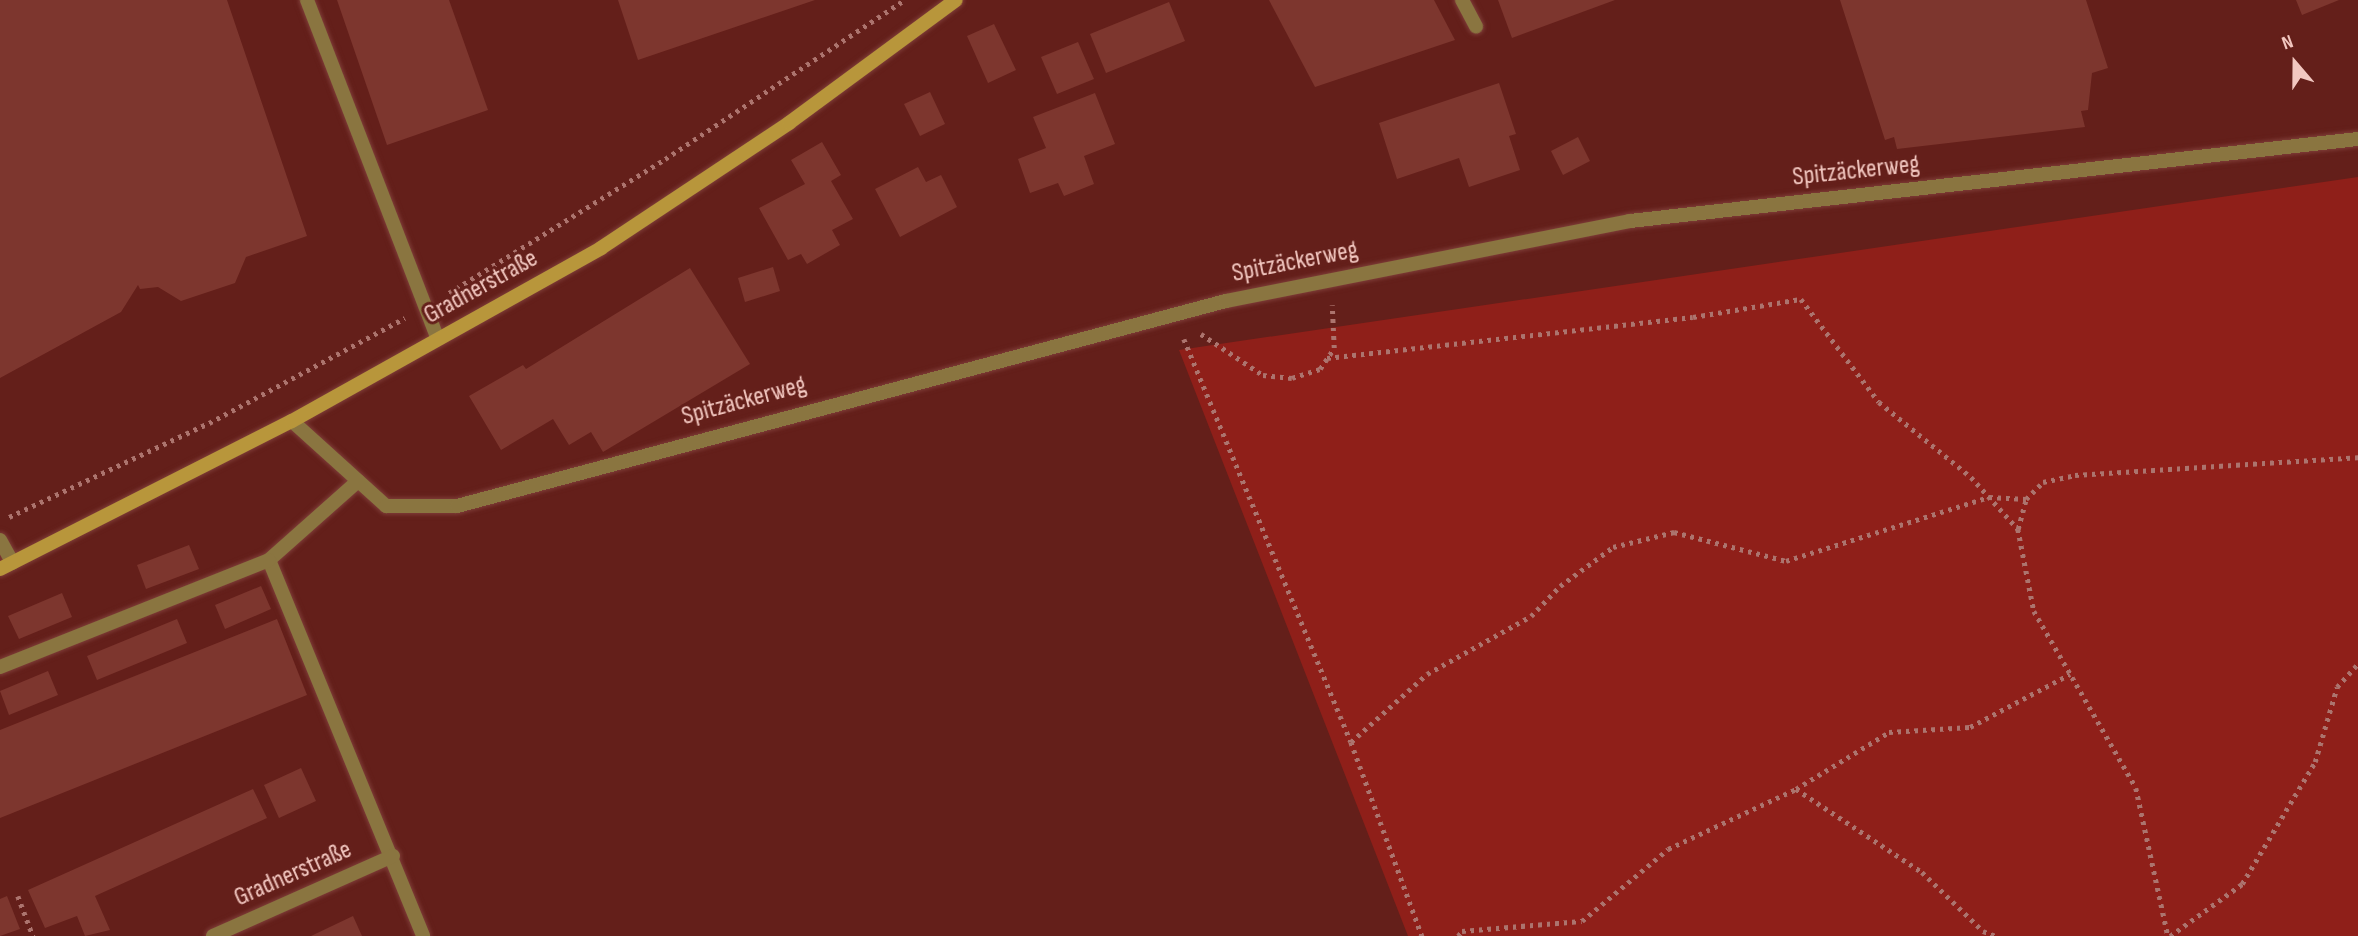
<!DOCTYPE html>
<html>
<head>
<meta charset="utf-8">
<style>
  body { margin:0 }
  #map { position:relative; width:2358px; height:936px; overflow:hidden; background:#641f1a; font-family:"Sofia Sans Condensed",sans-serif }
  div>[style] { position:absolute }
  .green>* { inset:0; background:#8f1f19 }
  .building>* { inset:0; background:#7d362e }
  .path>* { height:4.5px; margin-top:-2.25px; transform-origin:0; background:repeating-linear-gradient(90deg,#ac746e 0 3.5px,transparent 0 8.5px) }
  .roads { filter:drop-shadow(0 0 2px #7e3d38) drop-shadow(0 0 2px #7e3d38) }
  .lane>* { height:14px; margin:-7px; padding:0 7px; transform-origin:7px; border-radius:7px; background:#8a7540 }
  .street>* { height:14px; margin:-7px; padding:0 7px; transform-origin:7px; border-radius:7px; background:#8a7540 }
  .secondary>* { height:14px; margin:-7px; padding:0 7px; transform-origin:7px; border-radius:7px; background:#b8963b }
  span { translate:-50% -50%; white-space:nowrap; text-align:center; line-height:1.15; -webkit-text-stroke:6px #641f1a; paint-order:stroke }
  .street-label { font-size:26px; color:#f2c7c0 }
  .north { position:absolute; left:2260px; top:28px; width:70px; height:70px; -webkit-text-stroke:5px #641f1a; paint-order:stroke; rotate:340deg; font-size:19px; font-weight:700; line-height:28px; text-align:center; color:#f2c7c0 }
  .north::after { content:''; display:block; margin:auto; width:24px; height:32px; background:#f2c7c0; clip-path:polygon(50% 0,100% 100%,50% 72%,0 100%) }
</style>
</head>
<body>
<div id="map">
  <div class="green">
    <div style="clip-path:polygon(2358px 177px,2358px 936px,1408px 936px,1179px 350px)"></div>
  </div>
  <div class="building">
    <div style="clip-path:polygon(0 0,227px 0,307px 236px,246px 257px,235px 283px,181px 301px,158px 287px,140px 289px,138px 285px,121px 312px,0 378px)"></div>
    <div style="clip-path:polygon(337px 0,449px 0,488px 110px,387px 145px)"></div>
    <div style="clip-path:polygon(618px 0,815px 0,638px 60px)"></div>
    <div style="clip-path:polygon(1269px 0,1434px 0,1455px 40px,1315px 87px)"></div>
    <div style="clip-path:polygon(1498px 0,1615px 0,1512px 38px)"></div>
    <div style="clip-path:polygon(1840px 0,2086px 0,2108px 68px,2092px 73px,2088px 110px,2081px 111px,2085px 127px,1897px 149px,1894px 137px,1885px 140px)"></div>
    <div style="clip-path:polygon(2296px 0,2339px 0,2302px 15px)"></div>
    <div style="clip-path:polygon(1169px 2px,1185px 41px,1106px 73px,1090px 34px)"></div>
    <div style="clip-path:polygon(994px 24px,1016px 70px,988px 83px,967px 36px)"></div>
    <div style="clip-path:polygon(1078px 42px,1094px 79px,1057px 94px,1041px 57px)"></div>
    <div style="clip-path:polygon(1499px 83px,1516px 134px,1509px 136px,1520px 170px,1469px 187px,1459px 158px,1397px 179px,1379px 123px)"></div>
    <div style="clip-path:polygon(930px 92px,945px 124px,920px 136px,904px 104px)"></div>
    <div style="clip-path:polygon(1095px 93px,1115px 144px,1084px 156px,1094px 184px,1064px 196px,1058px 183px,1030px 193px,1018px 159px,1046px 148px,1033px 117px)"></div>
    <div style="clip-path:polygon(1578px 137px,1590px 161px,1563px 175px,1551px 151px)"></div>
    <div style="clip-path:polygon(822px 142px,841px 175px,831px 181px,853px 219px,832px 230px,840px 245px,807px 264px,801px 254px,788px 260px,759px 208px,805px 184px,791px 160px)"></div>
    <div style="clip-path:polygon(918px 167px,926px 182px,941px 175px,957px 207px,900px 237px,875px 189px)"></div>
    <div style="clip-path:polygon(773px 267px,780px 291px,745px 302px,738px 278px)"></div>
    <div style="clip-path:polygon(690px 268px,750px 364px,603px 452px,591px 432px,569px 445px,553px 419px,501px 450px,469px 396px,523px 365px,526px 369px)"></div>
    <div style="clip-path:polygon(189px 545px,199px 569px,146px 589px,137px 565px)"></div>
    <div style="clip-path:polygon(261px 586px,271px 609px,225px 629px,215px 605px)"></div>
    <div style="clip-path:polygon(62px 593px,72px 617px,19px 639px,8px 616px)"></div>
    <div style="clip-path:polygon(177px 619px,187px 643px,97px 680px,87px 656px)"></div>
    <div style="clip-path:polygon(277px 619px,307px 695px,0 818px,0 730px)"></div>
    <div style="clip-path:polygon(48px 671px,58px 695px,9px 715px,0 691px)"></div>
    <div style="clip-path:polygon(301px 768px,316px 801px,279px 818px,264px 785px)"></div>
    <div style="clip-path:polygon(253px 789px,267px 818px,95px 896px,110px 930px,85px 936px,77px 916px,45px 928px,28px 890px)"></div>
    <div style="clip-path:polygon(7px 896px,20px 929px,0 936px,0 899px)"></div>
    <div style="clip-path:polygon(353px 916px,362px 936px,311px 936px)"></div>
  </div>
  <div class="path">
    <div style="left:449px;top:293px;width:254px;rotate:-31.8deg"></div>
    <div style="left:665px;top:159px;width:287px;rotate:-33.6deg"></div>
    <div style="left:1201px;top:334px;width:74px;rotate:33.5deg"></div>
    <div style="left:1263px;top:375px;width:29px;rotate:6deg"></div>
    <div style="left:1292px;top:378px;width:29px;rotate:-18deg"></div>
    <div style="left:1320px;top:369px;width:25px;rotate:-56deg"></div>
    <div style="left:1334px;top:348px;width:43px;rotate:-92.7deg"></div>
    <div style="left:1184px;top:339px;width:436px;rotate:67.5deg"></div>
    <div style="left:1351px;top:742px;width:207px;rotate:69.9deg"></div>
    <div style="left:1327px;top:358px;width:368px;rotate:-6.4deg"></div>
    <div style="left:1693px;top:317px;width:109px;rotate:-9.5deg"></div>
    <div style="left:1801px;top:299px;width:129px;rotate:52.9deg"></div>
    <div style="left:1879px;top:402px;width:119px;rotate:39.2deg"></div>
    <div style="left:1971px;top:477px;width:70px;rotate:47.9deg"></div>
    <div style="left:2018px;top:529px;width:31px;rotate:-75deg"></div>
    <div style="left:2026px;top:499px;width:24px;rotate:-45deg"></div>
    <div style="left:2043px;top:482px;width:33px;rotate:-12deg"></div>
    <div style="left:2075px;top:475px;width:284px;rotate:-3.6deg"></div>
    <div style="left:9px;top:517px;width:221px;rotate:-25.2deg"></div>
    <div style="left:209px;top:423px;width:222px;rotate:-28.2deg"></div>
    <div style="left:2018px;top:529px;width:84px;rotate:79deg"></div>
    <div style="left:2034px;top:611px;width:204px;rotate:60deg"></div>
    <div style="left:2136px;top:788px;width:151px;rotate:77.8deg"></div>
    <div style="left:1351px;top:742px;width:102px;rotate:-41.8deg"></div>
    <div style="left:1427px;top:674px;width:119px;rotate:-29.1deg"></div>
    <div style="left:1531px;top:616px;width:42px;rotate:-46deg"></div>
    <div style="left:1560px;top:586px;width:66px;rotate:-36.3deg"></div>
    <div style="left:1613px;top:547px;width:63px;rotate:-13.8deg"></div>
    <div style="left:1674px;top:532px;width:116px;rotate:14.5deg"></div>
    <div style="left:1786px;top:561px;width:213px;rotate:-17.5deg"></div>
    <div style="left:1989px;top:497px;width:37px;rotate:3deg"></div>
    <div style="left:1796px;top:789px;width:151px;rotate:33.4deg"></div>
    <div style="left:1922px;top:872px;width:85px;rotate:44deg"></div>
    <div style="left:1983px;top:931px;width:14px;rotate:21deg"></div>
    <div style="left:18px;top:896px;width:43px;rotate:69.4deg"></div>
    <div style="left:1458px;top:936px;width:6px;rotate:-51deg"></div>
    <div style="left:1462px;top:931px;width:120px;rotate:-4.8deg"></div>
    <div style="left:1582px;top:921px;width:112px;rotate:-39.9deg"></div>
    <div style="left:1668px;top:849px;width:141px;rotate:-25.1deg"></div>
    <div style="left:1796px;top:789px;width:109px;rotate:-31.5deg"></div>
    <div style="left:1889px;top:732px;width:81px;rotate:-3.5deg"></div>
    <div style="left:1970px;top:727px;width:113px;rotate:-27.9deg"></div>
    <div style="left:2170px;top:936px;width:89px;rotate:-35.8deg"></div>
    <div style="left:2242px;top:884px;width:142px;rotate:-59.1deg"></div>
    <div style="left:2315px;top:762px;width:78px;rotate:-73.7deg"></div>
    <div style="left:2337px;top:687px;width:31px;rotate:-48deg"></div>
  </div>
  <div class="roads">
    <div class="lane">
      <div style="left:307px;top:0;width:363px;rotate:68.9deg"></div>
      <div style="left:1462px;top:0;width:30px;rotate:62deg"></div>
      <div style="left:358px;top:481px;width:119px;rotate:138.4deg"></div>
      <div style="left:269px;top:560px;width:406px;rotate:67.7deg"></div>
      <div style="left:0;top:540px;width:26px;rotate:61deg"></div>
      <div style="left:0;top:667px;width:289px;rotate:-21.7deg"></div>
      <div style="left:213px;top:936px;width:197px;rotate:-24deg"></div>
    </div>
    <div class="street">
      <div style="left:292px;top:421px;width:127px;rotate:42.1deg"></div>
      <div style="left:386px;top:506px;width:71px"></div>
      <div style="left:457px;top:506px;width:796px;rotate:-14.93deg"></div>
      <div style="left:1226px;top:301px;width:412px;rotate:-11.2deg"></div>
      <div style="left:1630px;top:221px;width:733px;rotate:-6.43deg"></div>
    </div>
    <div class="secondary">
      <div style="left:0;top:569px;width:327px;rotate:-26.9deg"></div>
      <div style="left:292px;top:421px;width:354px;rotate:-29.2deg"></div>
      <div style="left:601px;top:248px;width:226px;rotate:-33.6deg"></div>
      <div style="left:789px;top:123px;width:207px;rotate:-36.4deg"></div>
    </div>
  </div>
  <div class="street-label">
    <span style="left:1856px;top:171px;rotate:-6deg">Spitzäckerweg</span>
    <span style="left:1295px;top:262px;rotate:-11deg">Spitzäckerweg</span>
    <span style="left:481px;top:287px;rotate:-29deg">Gradnerstraße</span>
    <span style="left:744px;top:401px;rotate:-15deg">Spitzäckerweg</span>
    <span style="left:293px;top:874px;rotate:-24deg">Gradnerstraße</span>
  </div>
  <div class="north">N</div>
</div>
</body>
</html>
